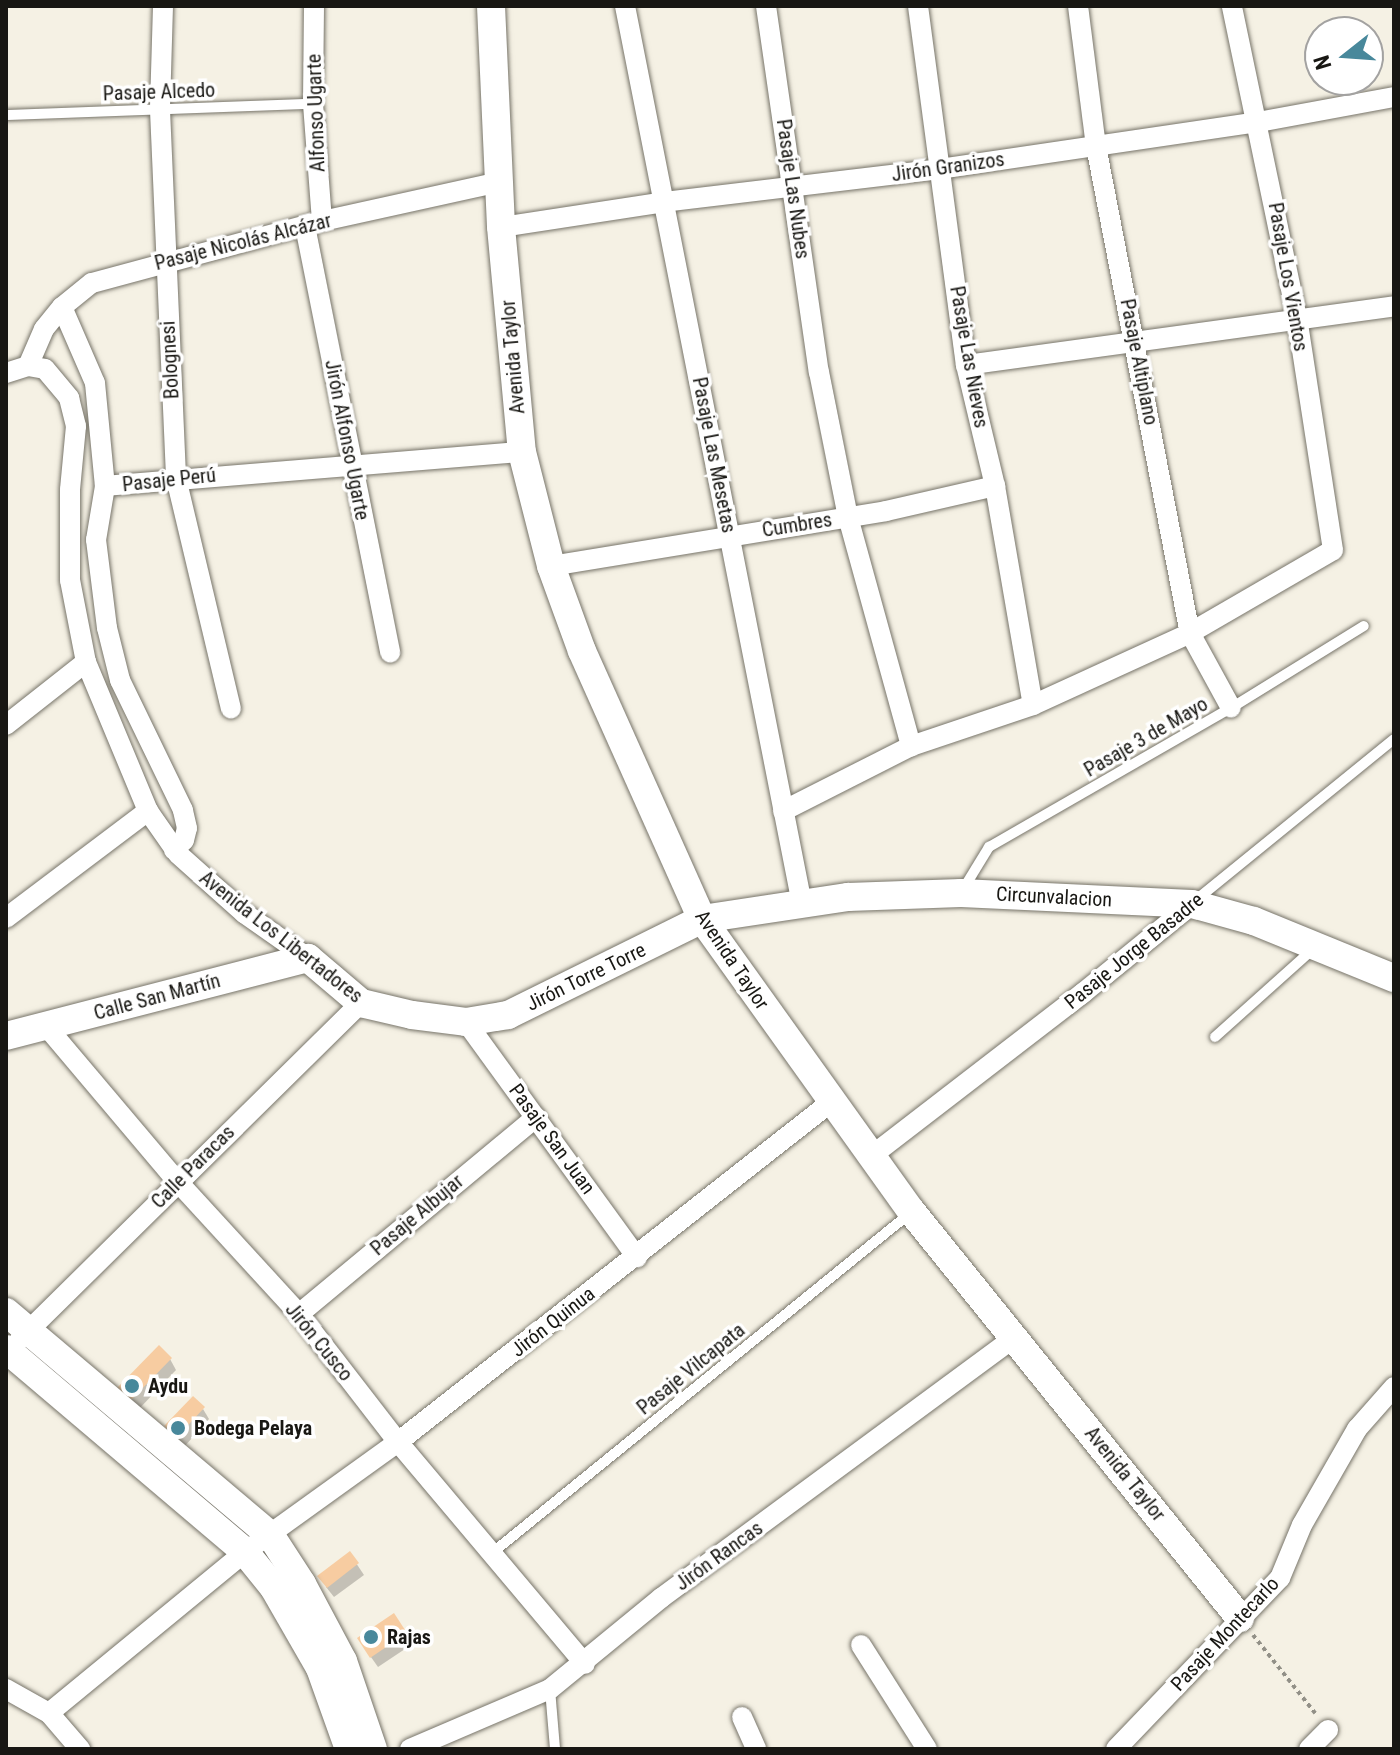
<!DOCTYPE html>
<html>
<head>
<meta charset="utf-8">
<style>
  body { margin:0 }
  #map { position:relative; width:1400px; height:1755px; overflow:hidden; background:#f5f1e4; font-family:"Roboto Condensed",sans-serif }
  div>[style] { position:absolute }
  .shadow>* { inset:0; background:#0003 }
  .building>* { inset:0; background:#f7cca1 }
  .path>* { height:4px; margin-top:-2px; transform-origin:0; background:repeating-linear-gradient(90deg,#929087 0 4px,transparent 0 8px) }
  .roads { filter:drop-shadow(0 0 2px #777469) drop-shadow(0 0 2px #777469) }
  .lane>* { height:10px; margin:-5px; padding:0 5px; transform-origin:5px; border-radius:5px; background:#fff }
  .street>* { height:20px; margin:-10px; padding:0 10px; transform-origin:10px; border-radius:10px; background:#fff }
  .secondary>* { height:28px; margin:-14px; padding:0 14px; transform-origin:14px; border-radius:14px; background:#fff }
  .dots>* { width:22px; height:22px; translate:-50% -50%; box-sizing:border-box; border:4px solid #fff; border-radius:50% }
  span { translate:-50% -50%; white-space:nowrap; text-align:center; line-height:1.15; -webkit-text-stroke:7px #fff; paint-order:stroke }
  .street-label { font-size:20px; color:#181713 }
  .poi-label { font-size:20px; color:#181713; font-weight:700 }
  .left { translate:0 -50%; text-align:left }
  .frame { position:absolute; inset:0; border:8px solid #181713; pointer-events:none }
  .north { position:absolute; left:1304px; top:16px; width:80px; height:80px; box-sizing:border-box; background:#fff; border:2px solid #a3a2a1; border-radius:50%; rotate:253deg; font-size:22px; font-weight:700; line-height:32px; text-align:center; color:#181713 }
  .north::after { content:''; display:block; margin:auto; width:28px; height:36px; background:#48889b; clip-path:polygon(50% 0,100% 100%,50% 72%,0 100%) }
</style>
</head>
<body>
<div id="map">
  <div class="shadow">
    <div style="clip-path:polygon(170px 1359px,176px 1370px,138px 1410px,126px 1399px)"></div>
    <div style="clip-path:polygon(203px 1409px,209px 1419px,184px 1447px,167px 1427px)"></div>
    <div style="clip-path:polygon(350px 1554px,364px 1575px,334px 1597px,326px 1587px)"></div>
    <div style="clip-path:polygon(405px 1634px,411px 1645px,378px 1667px,366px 1650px)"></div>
  </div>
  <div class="building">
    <div style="clip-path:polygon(159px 1345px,172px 1358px,130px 1401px,117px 1388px)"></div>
    <div style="clip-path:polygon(193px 1396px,205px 1407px,176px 1438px,164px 1426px)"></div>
    <div style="clip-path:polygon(350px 1551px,359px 1563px,327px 1588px,317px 1576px)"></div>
    <div style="clip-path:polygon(394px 1613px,407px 1633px,370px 1658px,357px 1638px)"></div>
  </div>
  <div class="path">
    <div style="left:1253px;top:1635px;width:100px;rotate:51.5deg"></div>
  </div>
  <div class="roads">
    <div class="lane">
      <div style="left:6px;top:115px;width:307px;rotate:-2.1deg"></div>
      <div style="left:962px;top:891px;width:52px;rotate:-58.5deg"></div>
      <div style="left:989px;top:847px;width:279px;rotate:-29.9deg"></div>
      <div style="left:1231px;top:708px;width:156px;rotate:-31.7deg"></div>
      <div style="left:1196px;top:900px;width:255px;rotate:-39.1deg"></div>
      <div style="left:1215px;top:1037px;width:132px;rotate:-41.9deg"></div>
      <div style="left:492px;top:1553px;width:537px;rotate:-39.11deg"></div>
      <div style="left:550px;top:1689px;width:60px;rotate:85.2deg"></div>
    </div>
    <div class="street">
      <div style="left:163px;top:6px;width:104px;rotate:91.7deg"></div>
      <div style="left:160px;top:110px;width:368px;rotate:87.5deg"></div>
      <div style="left:176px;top:478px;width:237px;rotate:76.6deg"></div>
      <div style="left:314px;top:6px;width:98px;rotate:90.6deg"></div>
      <div style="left:313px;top:104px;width:117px;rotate:85.6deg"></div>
      <div style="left:625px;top:6px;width:915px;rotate:78.85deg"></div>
      <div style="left:766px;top:6px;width:370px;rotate:81.8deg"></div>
      <div style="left:819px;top:372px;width:148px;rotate:78.7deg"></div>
      <div style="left:848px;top:517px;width:238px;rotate:74.6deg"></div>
      <div style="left:918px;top:6px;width:362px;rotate:82.4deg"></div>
      <div style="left:966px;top:365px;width:124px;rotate:76.5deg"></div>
      <div style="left:995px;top:486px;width:222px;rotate:80.2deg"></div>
      <div style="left:1078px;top:6px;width:141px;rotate:82.7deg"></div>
      <div style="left:1096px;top:146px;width:496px;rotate:79.1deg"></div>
      <div style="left:1190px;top:633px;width:85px;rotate:61.3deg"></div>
      <div style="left:305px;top:226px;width:435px;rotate:78.7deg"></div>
      <div style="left:501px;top:227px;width:165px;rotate:-8.7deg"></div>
      <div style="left:664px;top:202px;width:278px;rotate:-6.8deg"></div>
      <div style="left:940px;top:169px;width:321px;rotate:-8.4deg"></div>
      <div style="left:1258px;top:122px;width:138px;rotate:-10.4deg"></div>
      <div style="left:62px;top:307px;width:83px;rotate:66.5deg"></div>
      <div style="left:95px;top:383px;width:103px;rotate:84.5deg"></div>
      <div style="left:966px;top:365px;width:432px;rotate:-7.8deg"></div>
      <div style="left:28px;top:366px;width:40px;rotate:-66.6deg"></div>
      <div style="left:44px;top:329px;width:28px;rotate:-51deg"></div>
      <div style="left:62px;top:307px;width:38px;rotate:-39deg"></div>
      <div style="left:92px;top:283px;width:238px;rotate:-15.1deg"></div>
      <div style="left:322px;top:221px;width:181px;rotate:-12.4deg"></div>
      <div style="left:6px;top:373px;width:23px;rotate:-18deg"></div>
      <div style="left:28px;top:366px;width:17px;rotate:10deg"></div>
      <div style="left:45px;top:369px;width:38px;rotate:50deg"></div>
      <div style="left:69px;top:398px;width:29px;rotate:76deg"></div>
      <div style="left:76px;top:426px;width:64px;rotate:95.4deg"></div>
      <div style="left:70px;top:490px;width:90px;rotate:90deg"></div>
      <div style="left:70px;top:580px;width:84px;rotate:79deg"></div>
      <div style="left:86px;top:662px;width:161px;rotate:67.4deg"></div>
      <div style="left:148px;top:811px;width:52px;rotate:55.1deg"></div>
      <div style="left:178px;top:854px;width:89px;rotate:41.8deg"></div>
      <div style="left:244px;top:913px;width:78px;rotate:35.1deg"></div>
      <div style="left:551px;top:566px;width:339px;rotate:-9.3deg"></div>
      <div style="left:886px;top:511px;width:112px;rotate:-12.9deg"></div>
      <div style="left:6px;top:725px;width:102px;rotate:-38.2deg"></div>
      <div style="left:783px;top:811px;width:144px;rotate:-26.9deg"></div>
      <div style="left:911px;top:746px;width:129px;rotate:-18.6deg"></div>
      <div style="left:1033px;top:705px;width:173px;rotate:-24.6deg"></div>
      <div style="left:1190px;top:633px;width:165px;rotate:-30.1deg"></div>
      <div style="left:1333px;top:550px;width:235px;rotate:-98.8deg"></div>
      <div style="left:1297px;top:318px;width:319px;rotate:-101.8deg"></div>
      <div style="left:174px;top:850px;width:14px;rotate:-45deg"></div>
      <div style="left:184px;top:840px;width:12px;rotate:-76deg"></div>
      <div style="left:187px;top:828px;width:18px;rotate:-103deg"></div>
      <div style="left:183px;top:810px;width:144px;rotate:-115.9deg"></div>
      <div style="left:120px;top:680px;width:54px;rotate:-104deg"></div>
      <div style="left:107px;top:628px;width:89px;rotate:-97.1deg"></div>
      <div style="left:96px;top:540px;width:55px;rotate:-80.5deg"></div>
      <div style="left:105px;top:486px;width:418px;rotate:-4.7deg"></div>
      <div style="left:6px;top:918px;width:178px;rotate:-37deg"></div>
      <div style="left:466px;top:1022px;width:291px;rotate:54deg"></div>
      <div style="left:46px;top:1026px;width:204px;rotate:49.8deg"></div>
      <div style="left:178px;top:1182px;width:179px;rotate:47.5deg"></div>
      <div style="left:299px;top:1314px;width:162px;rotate:52.3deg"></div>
      <div style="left:398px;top:1442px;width:290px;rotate:49.9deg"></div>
      <div style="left:870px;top:1157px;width:269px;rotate:-37.6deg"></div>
      <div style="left:1083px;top:993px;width:141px;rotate:-39.2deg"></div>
      <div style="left:299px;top:1314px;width:308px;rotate:-39.7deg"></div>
      <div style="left:20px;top:1339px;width:479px;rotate:-44.6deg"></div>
      <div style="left:861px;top:1645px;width:123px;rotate:57.6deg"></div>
      <div style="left:6px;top:1689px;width:49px;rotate:29.2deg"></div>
      <div style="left:49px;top:1713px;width:48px;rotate:49.3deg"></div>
      <div style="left:49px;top:1713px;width:254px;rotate:-39.4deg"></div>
      <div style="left:245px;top:1552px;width:188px;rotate:-35.7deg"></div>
      <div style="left:398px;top:1442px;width:551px;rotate:-38.14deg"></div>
      <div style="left:742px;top:1717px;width:35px;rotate:66deg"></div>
      <div style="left:410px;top:1749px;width:152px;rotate:-23.2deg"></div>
      <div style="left:550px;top:1689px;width:144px;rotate:-39.3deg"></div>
      <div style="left:661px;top:1598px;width:440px;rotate:-36.4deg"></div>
      <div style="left:1116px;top:1749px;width:237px;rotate:-46.2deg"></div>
      <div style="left:1280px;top:1578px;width:57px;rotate:-67.5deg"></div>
      <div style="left:1302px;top:1525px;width:111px;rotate:-60.2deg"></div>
      <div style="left:1357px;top:1429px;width:56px;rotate:-48.6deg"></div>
      <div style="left:1309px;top:1749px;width:27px;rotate:-45deg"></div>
    </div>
    <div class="secondary">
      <div style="left:491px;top:6px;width:221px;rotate:87.4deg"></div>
      <div style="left:501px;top:227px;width:226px;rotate:84.7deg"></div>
      <div style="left:522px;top:452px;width:118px;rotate:75.7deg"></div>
      <div style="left:551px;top:566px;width:90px;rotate:70deg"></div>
      <div style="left:582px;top:651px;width:294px;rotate:65.9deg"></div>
      <div style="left:702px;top:919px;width:360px;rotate:54.4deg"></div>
      <div style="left:912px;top:1212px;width:522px;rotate:51.07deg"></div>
      <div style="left:6px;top:1036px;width:312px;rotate:-14.5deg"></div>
      <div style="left:308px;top:958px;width:70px;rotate:40.3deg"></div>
      <div style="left:361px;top:1003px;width:52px;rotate:13.2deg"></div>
      <div style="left:412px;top:1015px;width:54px;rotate:7.4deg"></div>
      <div style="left:466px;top:1022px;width:43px;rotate:-9.5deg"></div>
      <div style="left:508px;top:1015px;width:216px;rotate:-26.3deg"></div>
      <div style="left:702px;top:919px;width:148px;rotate:-8.6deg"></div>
      <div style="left:848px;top:897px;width:113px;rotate:-2deg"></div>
      <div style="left:961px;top:893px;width:231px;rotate:2.7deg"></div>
      <div style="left:1192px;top:904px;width:64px;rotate:15.3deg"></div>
      <div style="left:1254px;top:921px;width:151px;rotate:22.2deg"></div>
      <div style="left:6px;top:1312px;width:347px;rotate:40.2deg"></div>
      <div style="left:271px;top:1536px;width:57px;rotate:57.1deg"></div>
      <div style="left:302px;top:1584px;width:87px;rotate:62deg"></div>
      <div style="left:343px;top:1661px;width:93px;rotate:71.2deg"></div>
      <div style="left:6px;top:1349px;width:314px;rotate:40.3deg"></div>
      <div style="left:245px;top:1552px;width:46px;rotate:51.1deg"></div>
      <div style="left:274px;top:1588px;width:92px;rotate:60.1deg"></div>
      <div style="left:320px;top:1668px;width:86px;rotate:70.3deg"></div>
    </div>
  </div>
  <div class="dots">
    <div style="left:132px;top:1386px;background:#48889b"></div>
    <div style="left:178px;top:1428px;background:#48889b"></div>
    <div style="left:371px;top:1637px;background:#48889b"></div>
  </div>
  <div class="street-label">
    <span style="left:159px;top:92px;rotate:-2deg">Pasaje Alcedo</span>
    <span style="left:316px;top:113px;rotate:-92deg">Alfonso Ugarte</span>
    <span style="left:948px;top:167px;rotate:-8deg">Jirón Granizos</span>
    <span style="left:793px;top:189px;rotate:82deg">Pasaje Las Nubes</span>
    <span style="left:243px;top:242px;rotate:-14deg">Pasaje Nicolás Alcázar</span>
    <span style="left:1288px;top:277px;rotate:80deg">Pasaje Los Vientos</span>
    <span style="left:513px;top:357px;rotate:-95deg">Avenida Taylor</span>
    <span style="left:969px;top:357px;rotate:80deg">Pasaje Las Nieves</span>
    <span style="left:170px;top:360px;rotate:-93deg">Bolognesi</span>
    <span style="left:1139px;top:362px;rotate:79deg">Pasaje Altiplano</span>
    <span style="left:347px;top:440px;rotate:79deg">Jirón Alfonso Ugarte</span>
    <span style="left:714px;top:455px;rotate:79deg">Pasaje Las Mesetas</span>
    <span style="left:169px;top:480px;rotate:-6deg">Pasaje Perú</span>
    <span style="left:797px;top:525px;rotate:-9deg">Cumbres</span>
    <span style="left:1146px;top:737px;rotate:-30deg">Pasaje 3 de Mayo</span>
    <span style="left:1054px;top:897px;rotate:3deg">Circunvalacion</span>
    <span style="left:281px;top:937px;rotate:38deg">Avenida Los Libertadores</span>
    <span style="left:1134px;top:951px;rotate:-39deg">Pasaje Jorge Basadre</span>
    <span style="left:732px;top:960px;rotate:56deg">Avenida Taylor</span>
    <span style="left:586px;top:977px;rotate:-26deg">Jirón Torre Torre</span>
    <span style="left:157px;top:997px;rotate:-15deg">Calle San Martín</span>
    <span style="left:552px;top:1139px;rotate:54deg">Pasaje San Juan</span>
    <span style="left:193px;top:1167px;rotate:-45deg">Calle Paracas</span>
    <span style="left:417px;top:1215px;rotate:-40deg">Pasaje Albujar</span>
    <span style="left:553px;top:1322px;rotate:-38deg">Jirón Quinua</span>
    <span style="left:319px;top:1342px;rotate:51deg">Jirón Cusco</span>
    <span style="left:691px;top:1369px;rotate:-39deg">Pasaje Vilcapata</span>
    <span style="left:1125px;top:1474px;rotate:51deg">Avenida Taylor</span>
    <span style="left:719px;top:1556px;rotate:-36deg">Jirón Rancas</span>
    <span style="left:1225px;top:1634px;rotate:-47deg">Pasaje Montecarlo</span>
  </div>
  <div class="poi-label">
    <span class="left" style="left:148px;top:1386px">Aydu</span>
    <span class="left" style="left:194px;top:1428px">Bodega Pelaya</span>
    <span class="left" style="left:387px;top:1637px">Rajas</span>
  </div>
  <div class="frame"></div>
  <div class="north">N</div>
</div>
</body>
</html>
